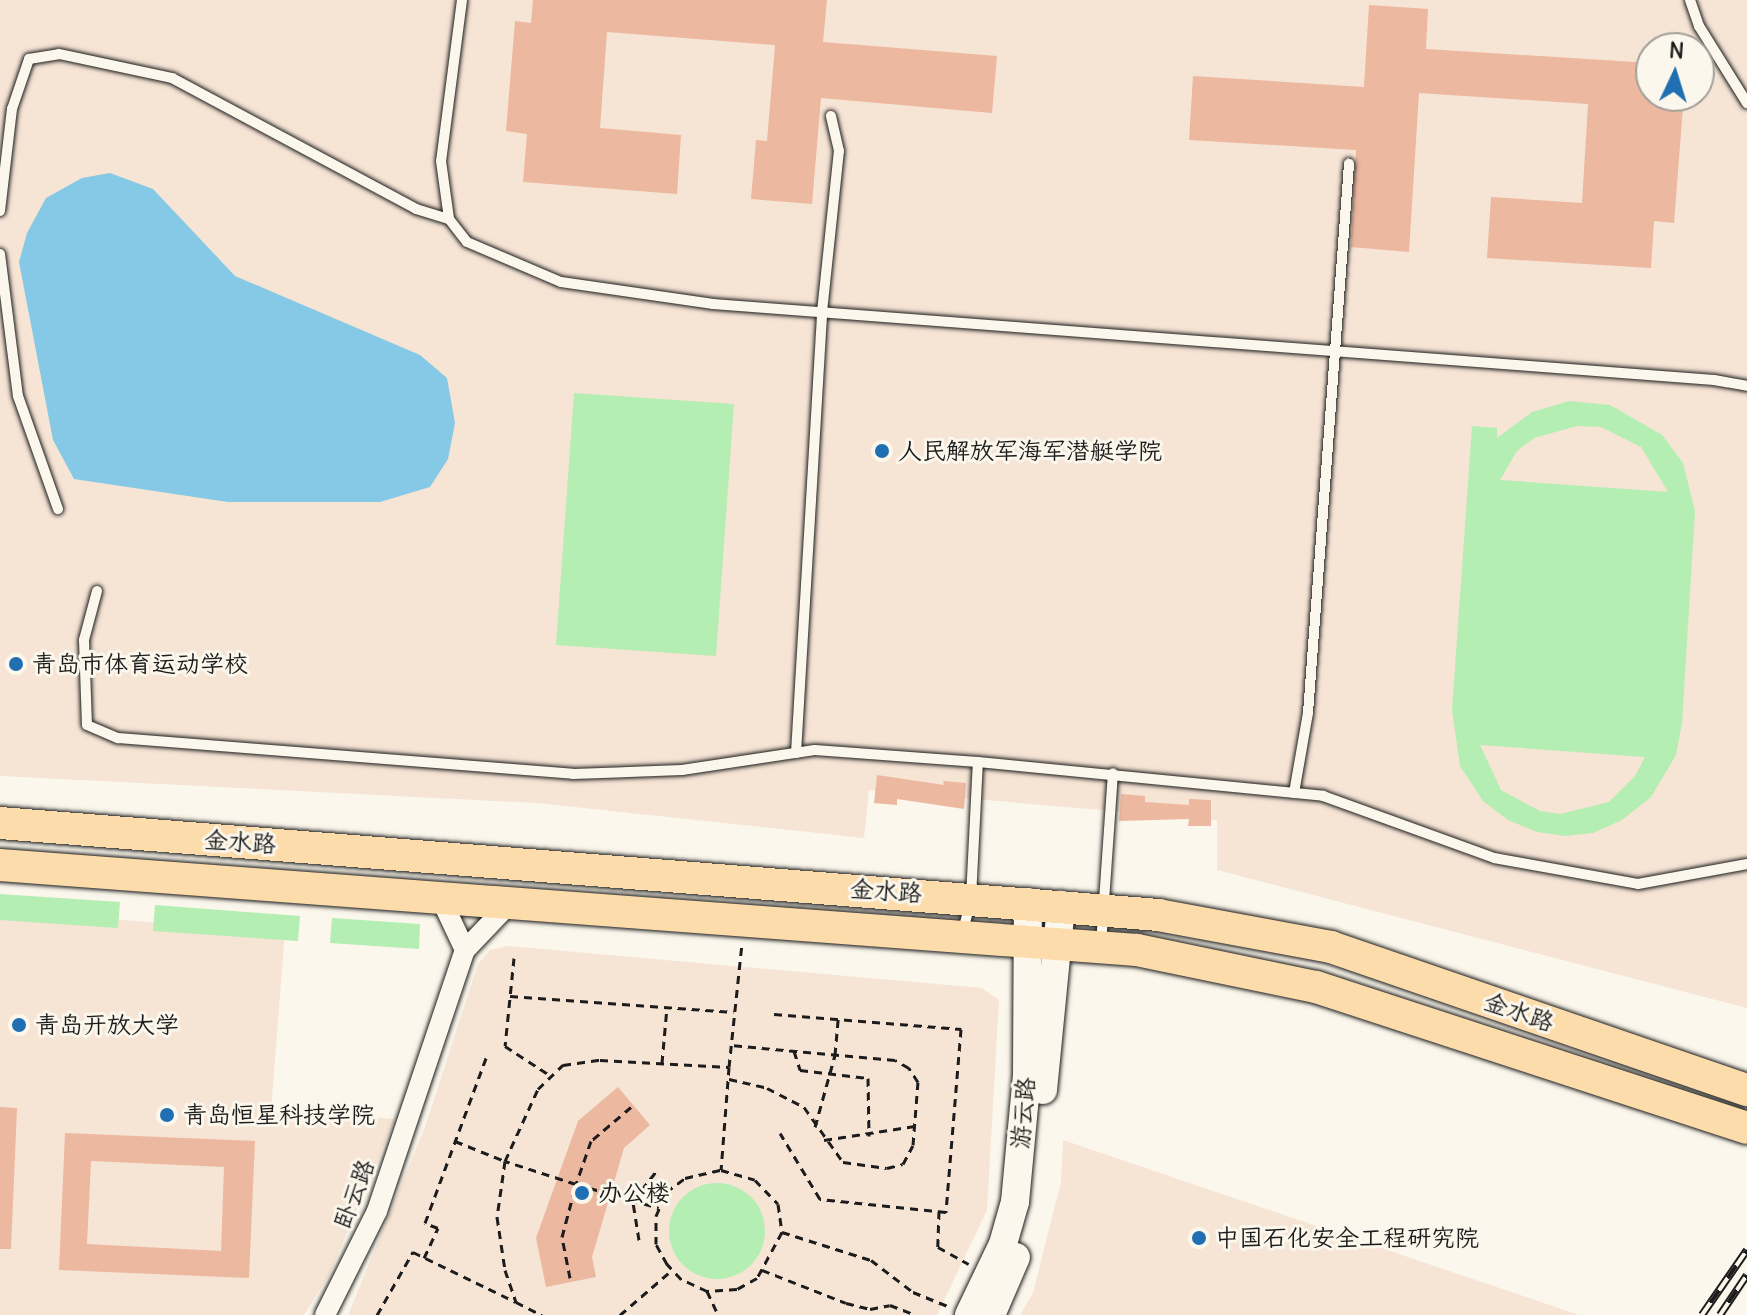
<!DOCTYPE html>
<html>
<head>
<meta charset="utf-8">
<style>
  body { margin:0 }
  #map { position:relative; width:1747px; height:1315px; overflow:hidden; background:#fbf7ec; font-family:Delius,"LXGW WenKai TC",sans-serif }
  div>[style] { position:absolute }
  .built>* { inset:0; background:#f6e4d5 }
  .green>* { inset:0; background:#b4eeb3 }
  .round { border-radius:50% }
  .water>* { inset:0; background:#85c9e6 }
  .building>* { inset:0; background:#ecb89f }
  .path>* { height:3px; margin-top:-1.5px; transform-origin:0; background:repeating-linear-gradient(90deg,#1c1c1c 0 8px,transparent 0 14px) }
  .roads { filter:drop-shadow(0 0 2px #1c1c1c) drop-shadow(0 0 2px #1c1c1c) }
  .service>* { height:10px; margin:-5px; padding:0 5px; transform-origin:5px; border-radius:5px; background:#fbf7ec }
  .minor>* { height:20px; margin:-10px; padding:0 10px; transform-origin:10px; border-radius:10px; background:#fbf7ec }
  .secondary>* { height:28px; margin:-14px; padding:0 14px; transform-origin:14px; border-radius:14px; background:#fbf7ec }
  .primary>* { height:32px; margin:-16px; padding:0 16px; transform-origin:16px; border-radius:16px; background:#fddcac }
  .rail>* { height:8px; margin-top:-4px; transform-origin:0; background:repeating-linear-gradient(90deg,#fbf7ec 0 15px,#1c1c1c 0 30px); box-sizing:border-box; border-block:2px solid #1c1c1c }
  .dots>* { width:22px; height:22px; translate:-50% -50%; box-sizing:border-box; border:4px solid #fbf7ec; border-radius:50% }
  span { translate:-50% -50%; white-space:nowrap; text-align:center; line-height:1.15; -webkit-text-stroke:6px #fbf7ec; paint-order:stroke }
  .poi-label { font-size:24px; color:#1c1c1c }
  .left { translate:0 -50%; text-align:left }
  .street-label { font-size:24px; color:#1c1c1c }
  .north { position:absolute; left:1635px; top:32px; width:80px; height:80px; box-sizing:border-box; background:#fbf7ec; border:2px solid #a29f99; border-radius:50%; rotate:4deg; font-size:22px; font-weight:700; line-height:32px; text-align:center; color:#1c1c1c }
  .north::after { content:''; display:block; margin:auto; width:28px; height:36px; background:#1f6fb2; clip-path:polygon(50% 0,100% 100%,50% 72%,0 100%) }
</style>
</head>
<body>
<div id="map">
  <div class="built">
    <div style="clip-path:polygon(evenodd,0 0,1747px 0,1747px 1008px,1217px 870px,1217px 820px,869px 790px,864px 838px,537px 803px,0 776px,0 0,1651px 48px,1699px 48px,1699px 96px,1651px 96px,1651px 48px)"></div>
    <div style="clip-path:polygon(0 912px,285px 931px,271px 1111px,395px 1119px,329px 1275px,304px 1315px,0 1315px)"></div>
    <div style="clip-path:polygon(508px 946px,982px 988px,999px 1000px,987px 1210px,937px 1315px,348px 1315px,425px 1127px,478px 964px,490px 950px)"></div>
    <div style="clip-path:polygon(1063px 1140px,1579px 1315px,1020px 1315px,1033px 1293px,1061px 1182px)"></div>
  </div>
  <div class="green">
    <div style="clip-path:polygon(574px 393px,734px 404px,716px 656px,556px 645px)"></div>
    <div style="clip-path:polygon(evenodd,1569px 401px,1610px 405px,1662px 435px,1683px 463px,1695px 511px,1682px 723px,1676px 755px,1651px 797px,1622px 820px,1593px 833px,1565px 836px,1537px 832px,1508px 820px,1483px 801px,1460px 766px,1452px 710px,1472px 426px,1497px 428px,1497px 438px,1532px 412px,1569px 401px,1577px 426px,1601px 427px,1641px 447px,1668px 492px,1500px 480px,1517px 451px,1534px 438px,1577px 426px,1569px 401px,1480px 745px,1644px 757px,1645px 757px,1635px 776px,1609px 802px,1560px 814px,1540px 811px,1501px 790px,1480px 745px)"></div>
    <div style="clip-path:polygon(0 894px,120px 902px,118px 928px,0 920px)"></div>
    <div style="clip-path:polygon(155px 905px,300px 916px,298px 941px,153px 931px)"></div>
    <div style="clip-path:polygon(332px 918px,420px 924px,419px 949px,330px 943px)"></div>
    <div class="round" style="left:669px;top:1183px;width:96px;height:96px"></div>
  </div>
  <div class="water">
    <div style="clip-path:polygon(110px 173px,153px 189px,235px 276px,420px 355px,447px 378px,455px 423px,448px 459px,430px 487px,380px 502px,228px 502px,74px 479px,53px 440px,19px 262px,27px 233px,46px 198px,82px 178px)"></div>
  </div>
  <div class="building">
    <div style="clip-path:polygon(533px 0,827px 0,823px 42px,997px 56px,992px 113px,821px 98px,812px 204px,751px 199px,756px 140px,767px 141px,775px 45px,607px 32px,600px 128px,681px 135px,677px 194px,523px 182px,527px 134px,506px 131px,515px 21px,531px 23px)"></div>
    <div style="clip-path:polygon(1369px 5px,1428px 9px,1426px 49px,1651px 63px,1651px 96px,1662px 96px,1661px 105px,1683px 107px,1674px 223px,1654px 221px,1651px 268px,1487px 258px,1491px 197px,1582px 203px,1588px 104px,1419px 93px,1409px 252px,1351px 247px,1356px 150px,1189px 140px,1193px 76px,1364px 87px)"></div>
    <div style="clip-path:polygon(877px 775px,944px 785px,943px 781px,966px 783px,964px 809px,897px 799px,897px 805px,874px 803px)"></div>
    <div style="clip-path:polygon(1121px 794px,1145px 796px,1145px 802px,1189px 805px,1189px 799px,1211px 800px,1211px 826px,1188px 826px,1189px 819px,1119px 821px)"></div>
    <div style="clip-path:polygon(618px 1087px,650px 1125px,624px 1148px,592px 1257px,596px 1277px,546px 1287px,536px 1238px,578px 1121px)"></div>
    <div style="clip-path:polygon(0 1107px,17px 1108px,11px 1249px,0 1249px)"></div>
    <div style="clip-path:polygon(evenodd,65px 1133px,255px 1141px,249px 1278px,59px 1270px,65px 1133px,91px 1161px,224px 1167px,221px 1251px,87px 1244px,91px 1161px)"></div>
  </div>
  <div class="path">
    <div style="left:514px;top:958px;width:88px;rotate:95.8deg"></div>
    <div style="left:505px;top:1046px;width:55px;rotate:33.1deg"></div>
    <div style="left:510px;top:996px;width:224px;rotate:4.1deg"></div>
    <div style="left:774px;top:1014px;width:188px;rotate:4.6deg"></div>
    <div style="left:961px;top:1029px;width:184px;rotate:94.7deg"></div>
    <div style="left:946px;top:1212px;width:127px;rotate:-174.1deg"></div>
    <div style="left:820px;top:1199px;width:77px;rotate:-121.2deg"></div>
    <div style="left:794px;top:1051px;width:20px;rotate:72deg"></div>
    <div style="left:800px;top:1070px;width:68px;rotate:6.7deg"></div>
    <div style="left:868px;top:1078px;width:58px;rotate:89deg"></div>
    <div style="left:662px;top:1063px;width:56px;rotate:-84.9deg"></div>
    <div style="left:729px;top:1067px;width:124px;rotate:-84deg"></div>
    <div style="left:729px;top:1079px;width:39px;rotate:13deg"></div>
    <div style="left:767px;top:1088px;width:42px;rotate:27.2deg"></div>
    <div style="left:804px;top:1107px;width:67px;rotate:54.7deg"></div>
    <div style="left:843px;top:1162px;width:44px;rotate:7.8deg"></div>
    <div style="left:887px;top:1168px;width:16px;rotate:-14deg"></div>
    <div style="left:903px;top:1164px;width:21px;rotate:-62deg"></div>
    <div style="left:913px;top:1145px;width:63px;rotate:-85.5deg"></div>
    <div style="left:918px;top:1082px;width:17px;rotate:-123deg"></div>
    <div style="left:909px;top:1068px;width:16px;rotate:-150deg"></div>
    <div style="left:895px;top:1060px;width:165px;rotate:-174.8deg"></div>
    <div style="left:631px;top:1107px;width:52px;rotate:139.6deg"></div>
    <div style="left:591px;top:1141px;width:46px;rotate:109.2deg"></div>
    <div style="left:576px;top:1184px;width:86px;rotate:16.1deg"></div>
    <div style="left:815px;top:1127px;width:75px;rotate:-74.5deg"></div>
    <div style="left:835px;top:1055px;width:36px;rotate:-85deg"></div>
    <div style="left:824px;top:1140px;width:92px;rotate:-8.7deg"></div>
    <div style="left:455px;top:1141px;width:54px;rotate:21.8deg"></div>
    <div style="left:505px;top:1161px;width:57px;rotate:98.1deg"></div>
    <div style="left:497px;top:1217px;width:54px;rotate:81.4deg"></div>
    <div style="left:505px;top:1270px;width:34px;rotate:71deg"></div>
    <div style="left:516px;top:1302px;width:29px;rotate:27deg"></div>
    <div style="left:939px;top:1211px;width:36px;rotate:92deg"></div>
    <div style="left:938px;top:1247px;width:35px;rotate:29deg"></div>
    <div style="left:782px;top:1232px;width:52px;rotate:118.5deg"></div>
    <div style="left:757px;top:1278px;width:23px;rotate:151deg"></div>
    <div style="left:737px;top:1289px;width:30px;rotate:176deg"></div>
    <div style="left:707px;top:1291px;width:29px;rotate:-155deg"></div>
    <div style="left:681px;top:1279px;width:21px;rotate:-133deg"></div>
    <div style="left:667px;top:1264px;width:23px;rotate:-119deg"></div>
    <div style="left:656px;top:1244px;width:28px;rotate:-90deg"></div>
    <div style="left:656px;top:1216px;width:26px;rotate:-67deg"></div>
    <div style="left:666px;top:1192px;width:24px;rotate:-36deg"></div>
    <div style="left:685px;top:1178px;width:37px;rotate:-13deg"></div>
    <div style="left:721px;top:1170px;width:35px;rotate:16deg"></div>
    <div style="left:755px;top:1180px;width:33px;rotate:46deg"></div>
    <div style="left:778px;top:1204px;width:28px;rotate:82deg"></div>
    <div style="left:782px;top:1232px;width:93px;rotate:17.5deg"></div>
    <div style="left:871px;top:1260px;width:53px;rotate:37.3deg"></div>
    <div style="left:913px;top:1292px;width:40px;rotate:22deg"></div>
    <div style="left:639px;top:1240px;width:39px;rotate:-99deg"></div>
    <div style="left:633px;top:1201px;width:39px;rotate:-52deg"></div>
    <div style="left:424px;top:1258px;width:33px;rotate:-65deg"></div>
    <div style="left:438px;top:1228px;width:14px;rotate:-159deg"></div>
    <div style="left:425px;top:1223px;width:179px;rotate:-69.7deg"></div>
    <div style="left:762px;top:1270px;width:90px;rotate:21.4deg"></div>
    <div style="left:846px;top:1303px;width:25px;rotate:14deg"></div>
    <div style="left:870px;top:1309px;width:20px;rotate:-11deg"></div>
    <div style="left:890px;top:1305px;width:28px;rotate:21deg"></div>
    <div style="left:570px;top:1278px;width:42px;rotate:-101deg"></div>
    <div style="left:562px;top:1237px;width:55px;rotate:-75.2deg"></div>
    <div style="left:576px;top:1184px;width:75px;rotate:-162.1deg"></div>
    <div style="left:505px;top:1161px;width:79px;rotate:-65.4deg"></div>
    <div style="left:538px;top:1089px;width:35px;rotate:-44deg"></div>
    <div style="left:563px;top:1065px;width:37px;rotate:-8deg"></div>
    <div style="left:600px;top:1060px;width:129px;rotate:3.1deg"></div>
    <div style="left:729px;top:1067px;width:103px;rotate:94.4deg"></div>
    <div style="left:707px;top:1291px;width:26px;rotate:65deg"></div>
    <div style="left:377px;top:1315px;width:73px;rotate:-60.3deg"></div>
    <div style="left:413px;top:1252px;width:114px;rotate:25.9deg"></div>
    <div style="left:620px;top:1315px;width:69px;rotate:-40.9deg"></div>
  </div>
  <div class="roads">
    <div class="service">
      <div style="left:462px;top:0;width:162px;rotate:97.4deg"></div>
      <div style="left:441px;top:161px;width:59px;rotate:82.1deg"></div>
      <div style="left:449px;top:219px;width:29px;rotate:52deg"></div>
      <div style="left:467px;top:242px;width:102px;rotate:23.1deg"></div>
      <div style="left:561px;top:282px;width:154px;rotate:8.2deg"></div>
      <div style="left:713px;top:304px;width:1004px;rotate:4.34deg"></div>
      <div style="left:1714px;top:380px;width:34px;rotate:10deg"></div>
      <div style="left:1690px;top:0;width:28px;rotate:71deg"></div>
      <div style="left:1699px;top:26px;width:91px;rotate:58.1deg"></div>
      <div style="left:0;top:211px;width:103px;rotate:-83.3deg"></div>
      <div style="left:12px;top:109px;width:53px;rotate:-71.2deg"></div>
      <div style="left:29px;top:59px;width:30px;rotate:-9deg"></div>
      <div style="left:59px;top:54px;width:116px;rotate:12deg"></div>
      <div style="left:172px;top:78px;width:277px;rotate:28.2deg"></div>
      <div style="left:416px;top:209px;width:34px;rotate:17deg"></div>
      <div style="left:0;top:254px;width:143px;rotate:82.8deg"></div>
      <div style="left:18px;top:396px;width:120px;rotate:70.5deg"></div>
      <div style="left:97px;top:591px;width:51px;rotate:104.9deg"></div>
      <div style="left:84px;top:640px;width:85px;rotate:88deg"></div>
      <div style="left:87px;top:725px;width:34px;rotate:23deg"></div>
      <div style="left:118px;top:738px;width:456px;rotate:4.5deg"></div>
      <div style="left:573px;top:774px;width:109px;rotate:-2.1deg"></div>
      <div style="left:682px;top:770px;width:134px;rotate:-8.6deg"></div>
      <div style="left:815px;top:750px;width:163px;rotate:4.2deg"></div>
      <div style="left:978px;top:762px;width:347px;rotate:5.6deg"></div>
      <div style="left:1323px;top:796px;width:182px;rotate:19.9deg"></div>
      <div style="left:1494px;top:858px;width:146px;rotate:10.2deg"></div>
      <div style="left:1638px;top:884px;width:111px;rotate:-10.4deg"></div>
      <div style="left:796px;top:753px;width:442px;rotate:-86.6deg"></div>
      <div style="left:822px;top:312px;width:162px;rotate:-84deg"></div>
      <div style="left:839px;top:151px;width:36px;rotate:-103deg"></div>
      <div style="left:1294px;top:793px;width:81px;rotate:-80.1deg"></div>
      <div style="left:1308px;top:713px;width:551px;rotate:-85.73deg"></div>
      <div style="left:963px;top:931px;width:34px;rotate:-76deg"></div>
      <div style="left:971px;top:898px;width:136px;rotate:-87.1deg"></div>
      <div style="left:1101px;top:944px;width:171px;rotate:-86deg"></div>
    </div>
    <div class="minor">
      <div style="left:441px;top:899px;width:56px;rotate:64.8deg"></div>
      <div style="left:465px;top:950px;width:62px;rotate:-46.3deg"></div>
      <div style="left:325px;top:1315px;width:116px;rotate:-63.4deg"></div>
      <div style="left:377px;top:1211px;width:275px;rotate:-71.4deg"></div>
    </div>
    <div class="secondary">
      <div style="left:1043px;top:1090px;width:186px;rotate:-84.4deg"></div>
      <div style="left:969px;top:1315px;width:79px;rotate:-64.4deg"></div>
      <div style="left:1003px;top:1244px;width:44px;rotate:-74.1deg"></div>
      <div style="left:1015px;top:1202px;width:128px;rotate:-84.6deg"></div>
      <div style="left:1027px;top:1075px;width:173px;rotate:-89.7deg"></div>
      <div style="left:991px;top:1315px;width:63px;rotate:-66.7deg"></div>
    </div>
    <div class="primary">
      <div style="left:0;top:823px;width:1162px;rotate:4.54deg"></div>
      <div style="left:1158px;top:915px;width:176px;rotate:10.5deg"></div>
      <div style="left:1331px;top:947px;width:440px;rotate:19deg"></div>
      <div style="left:0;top:865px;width:1140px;rotate:4.28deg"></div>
      <div style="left:1137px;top:950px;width:183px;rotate:11.7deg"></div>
      <div style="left:1316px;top:987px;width:453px;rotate:18.1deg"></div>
    </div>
  </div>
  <div class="rail">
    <div style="left:1702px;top:1315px;width:79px;rotate:-55.3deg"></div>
    <div style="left:1720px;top:1315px;width:48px;rotate:-56deg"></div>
  </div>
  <div class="dots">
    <div style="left:882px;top:451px;background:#1f6fb2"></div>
    <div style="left:16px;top:664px;background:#1f6fb2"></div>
    <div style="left:19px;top:1025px;background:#1f6fb2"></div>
    <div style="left:167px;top:1115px;background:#1f6fb2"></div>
    <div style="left:582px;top:1193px;background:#1f6fb2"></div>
    <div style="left:1199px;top:1238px;background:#1f6fb2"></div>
  </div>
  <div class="poi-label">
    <span class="left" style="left:898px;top:451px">人民解放军海军潜艇学院</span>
    <span class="left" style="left:32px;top:664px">青岛市体育运动学校</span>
    <span class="left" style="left:35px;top:1025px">青岛开放大学</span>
    <span class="left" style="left:183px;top:1115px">青岛恒星科技学院</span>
    <span class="left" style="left:598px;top:1193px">办公楼</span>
    <span class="left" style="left:1215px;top:1238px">中国石化安全工程研究院</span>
  </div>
  <div class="street-label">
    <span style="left:240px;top:842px;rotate:4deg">金水路</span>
    <span style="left:886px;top:891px;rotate:4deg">金水路</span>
    <span style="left:1519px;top:1012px;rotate:19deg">金水路</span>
    <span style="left:1023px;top:1113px;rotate:-85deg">游云路</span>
    <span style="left:354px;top:1194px;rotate:-69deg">卧云路</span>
  </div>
  <div class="north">N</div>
</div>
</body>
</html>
